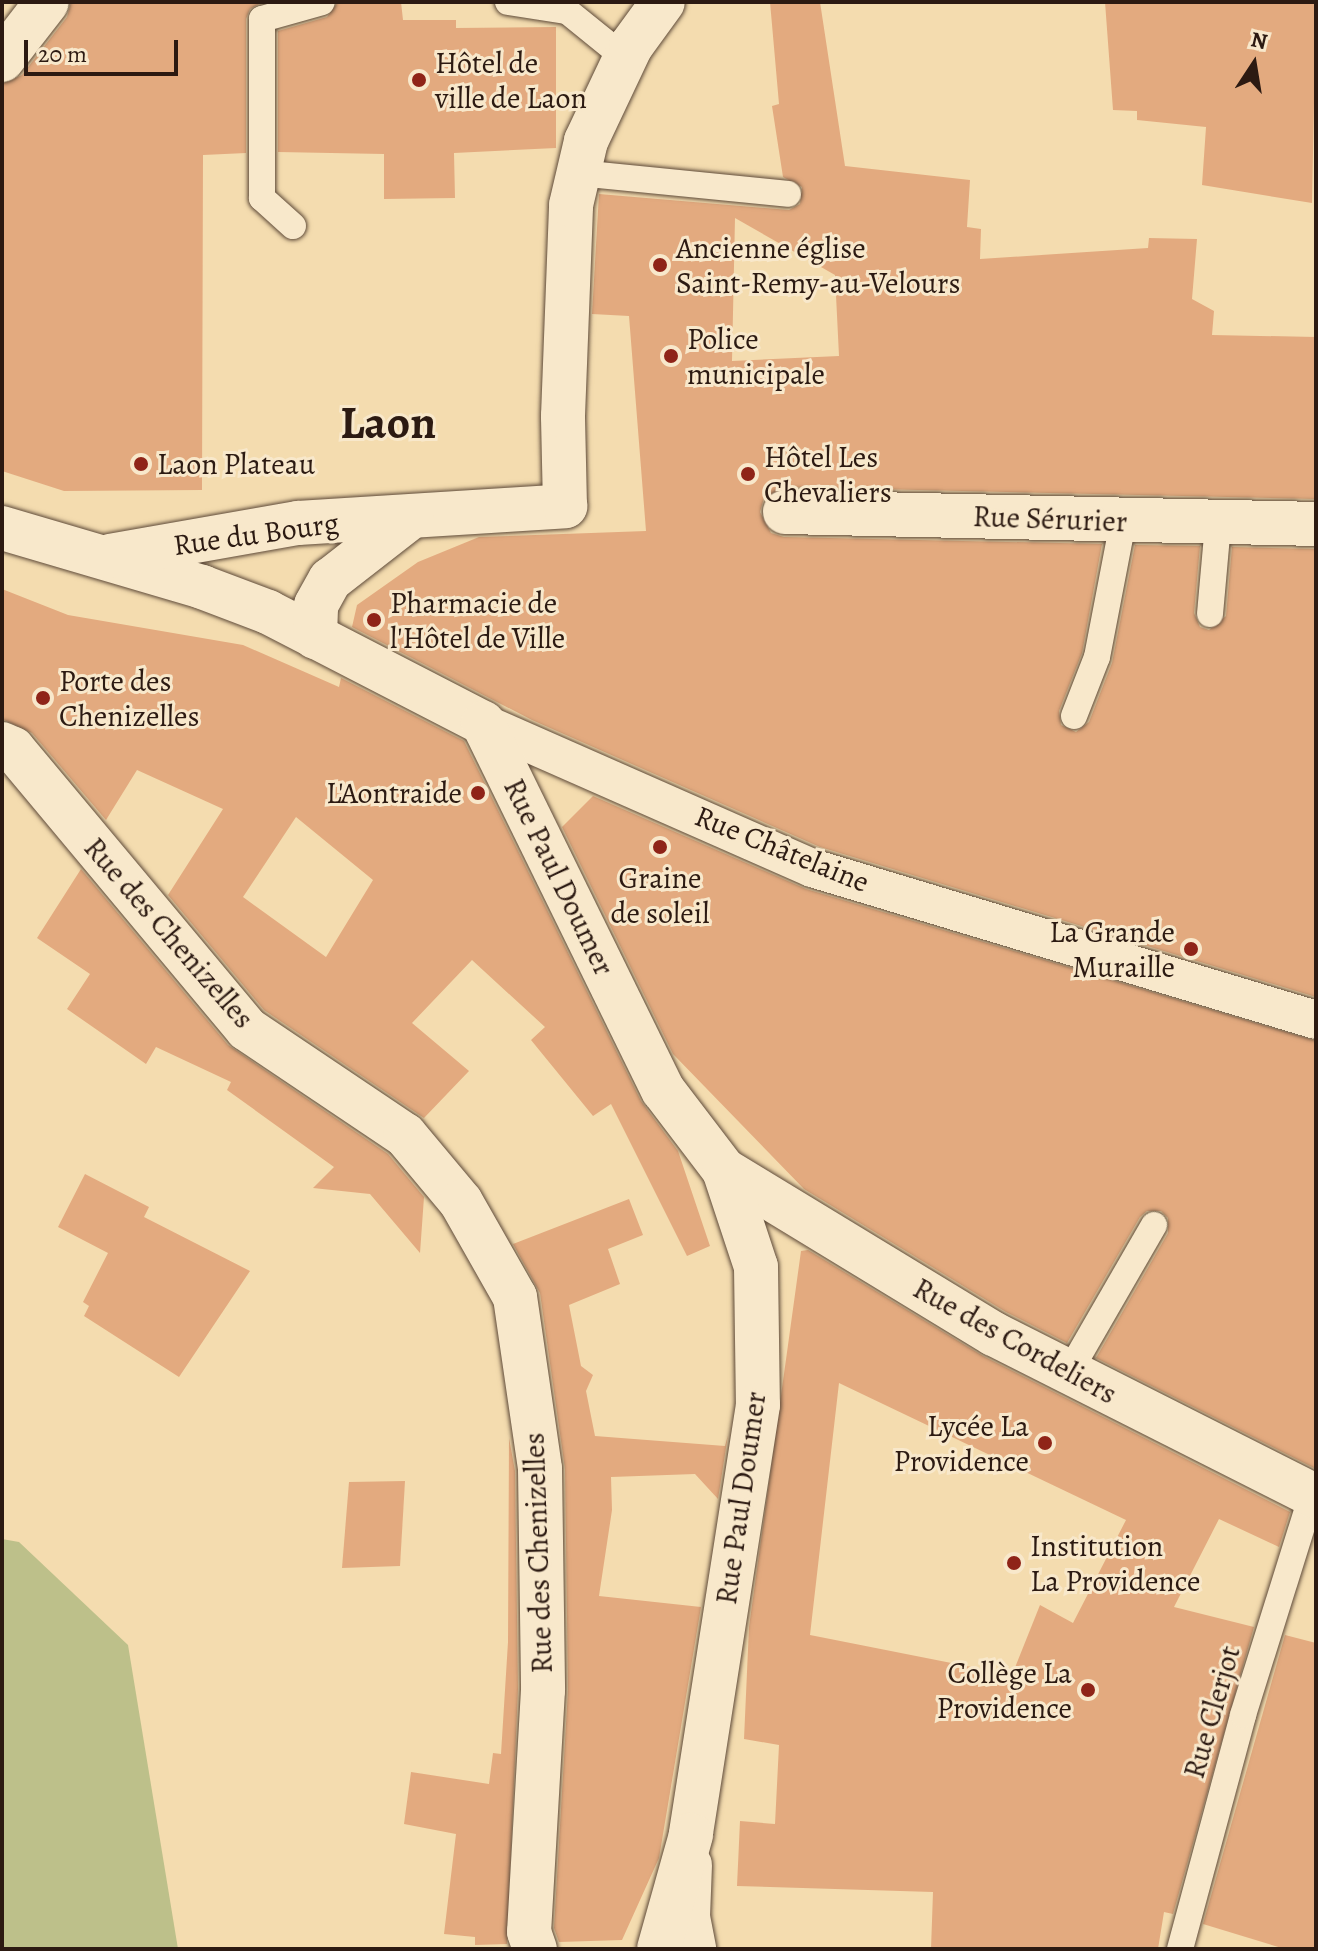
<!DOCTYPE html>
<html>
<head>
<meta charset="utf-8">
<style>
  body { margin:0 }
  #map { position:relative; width:1318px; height:1951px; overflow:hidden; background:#f4dcaf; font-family:Alegreya,serif }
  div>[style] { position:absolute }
  .green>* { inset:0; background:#bdc08a }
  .building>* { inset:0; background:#e3aa7f }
  .roads { filter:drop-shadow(0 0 2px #5e4a39) drop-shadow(0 0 2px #5e4a39) }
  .service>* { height:26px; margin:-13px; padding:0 13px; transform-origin:13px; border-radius:13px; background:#f8e8cb }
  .pedestrian>* { height:38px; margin:-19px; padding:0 19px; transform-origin:19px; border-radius:19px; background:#f8e8cb }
  .minor>* { height:44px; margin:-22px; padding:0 22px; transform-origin:22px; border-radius:22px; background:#f8e8cb }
  .tertiary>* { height:44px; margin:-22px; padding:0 22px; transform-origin:22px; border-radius:22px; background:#f8e8cb }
  .secondary>* { height:44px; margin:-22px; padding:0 22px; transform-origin:22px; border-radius:22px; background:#f8e8cb }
  .dots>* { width:22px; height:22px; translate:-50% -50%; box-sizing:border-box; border:4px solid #f8e8cb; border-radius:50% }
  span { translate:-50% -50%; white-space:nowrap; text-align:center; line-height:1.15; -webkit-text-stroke:6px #f8e8cb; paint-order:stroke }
  .poi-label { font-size:30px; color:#2c1a12 }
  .left { translate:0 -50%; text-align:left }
  .right { translate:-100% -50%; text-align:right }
  .street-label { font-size:30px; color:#2c1a12 }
  .town-label { font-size:46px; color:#2c1a12; font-weight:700 }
  .frame { position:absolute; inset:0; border:4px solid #2c1a12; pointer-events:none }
  .north { position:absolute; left:1214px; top:24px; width:80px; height:80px; -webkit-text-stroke:6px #f8e8cb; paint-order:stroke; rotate:12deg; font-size:22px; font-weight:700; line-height:32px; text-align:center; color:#2c1a12 }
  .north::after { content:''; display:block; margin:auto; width:28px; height:36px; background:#2c1a12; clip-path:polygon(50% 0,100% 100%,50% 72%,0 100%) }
  .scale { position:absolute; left:24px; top:40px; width:154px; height:36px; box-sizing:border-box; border:4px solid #2c1a12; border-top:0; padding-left:10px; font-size:24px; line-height:28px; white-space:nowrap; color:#2c1a12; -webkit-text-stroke:6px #f8e8cb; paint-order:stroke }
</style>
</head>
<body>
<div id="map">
  <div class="green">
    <div style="clip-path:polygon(2px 1539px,19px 1542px,128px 1645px,178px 1949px,2px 1949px)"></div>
  </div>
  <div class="building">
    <div style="clip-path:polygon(71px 2px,263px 2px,250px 9px,246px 19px,246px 153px,203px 155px,202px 490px,64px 491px,2px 471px,2px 84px,22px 75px,67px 17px)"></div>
    <div style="clip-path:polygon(338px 2px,401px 2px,403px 20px,456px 20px,456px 28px,556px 27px,556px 148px,454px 153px,455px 198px,384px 199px,384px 154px,278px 152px,278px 31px,327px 17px)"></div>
    <div style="clip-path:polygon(evenodd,770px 2px,820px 2px,845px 166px,970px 180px,967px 227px,981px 229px,980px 259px,1148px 248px,1149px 238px,1197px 239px,1192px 299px,1214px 311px,1212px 335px,1316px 337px,1316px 499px,786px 487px,764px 498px,760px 512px,771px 533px,784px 537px,1102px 544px,1082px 653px,1059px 711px,1061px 725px,1076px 732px,1089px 722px,1112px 663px,1135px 545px,1200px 546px,1194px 613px,1200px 627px,1209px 630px,1226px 616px,1232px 547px,1316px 549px,1316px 997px,820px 847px,532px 720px,352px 627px,357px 605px,418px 562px,479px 537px,646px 531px,629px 316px,592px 314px,599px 194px,789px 210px,800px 204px,802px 187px,783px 177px,772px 106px,779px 104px,770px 2px,735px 218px,835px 275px,839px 356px,732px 361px,735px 218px)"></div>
    <div style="clip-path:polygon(1105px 2px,1316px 2px,1312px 203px,1202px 185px,1206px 127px,1137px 120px,1137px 111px,1113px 110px)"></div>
    <div style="clip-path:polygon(evenodd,2px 589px,68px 615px,243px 645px,339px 687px,341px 678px,464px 741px,641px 1101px,678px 1151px,710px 1246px,687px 1256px,611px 1104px,593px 1116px,531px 1040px,545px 1027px,472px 960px,412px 1023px,469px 1071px,424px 1118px,264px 1010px,168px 895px,223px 809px,137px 770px,106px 820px,32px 733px,2px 719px,2px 589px,296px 817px,373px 880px,326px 957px,243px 897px,296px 817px)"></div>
    <div style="clip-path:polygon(593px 796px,806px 889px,1316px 1041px,1316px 1469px,1096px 1358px,1168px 1233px,1168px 1218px,1161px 1211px,1147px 1211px,1140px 1217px,1067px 1343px,1006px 1312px,804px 1189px,673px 1054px,562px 827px)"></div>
    <div style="clip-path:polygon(81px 869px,228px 1045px,388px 1154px,424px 1197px,420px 1253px,370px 1194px,313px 1188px,334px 1167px,227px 1090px,231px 1082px,156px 1047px,146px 1064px,67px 1009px,90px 974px,37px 938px)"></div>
    <div style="clip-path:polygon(85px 1174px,149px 1207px,144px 1217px,250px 1271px,179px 1377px,84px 1316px,89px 1306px,83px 1302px,108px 1253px,58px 1227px)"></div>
    <div style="clip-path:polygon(629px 1199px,643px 1235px,608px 1249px,620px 1284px,569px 1305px,581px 1366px,593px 1375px,586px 1391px,595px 1436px,725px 1446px,728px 1435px,718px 1499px,695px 1474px,611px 1477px,612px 1510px,599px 1596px,701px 1607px,659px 1858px,622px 1940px,559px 1942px,554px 1928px,568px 1690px,565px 1469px,540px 1293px,513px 1244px)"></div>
    <div style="clip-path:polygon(evenodd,808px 1250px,983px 1356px,1290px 1512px,1279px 1547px,1219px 1519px,1174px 1607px,1254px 1627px,1173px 1914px,1164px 1912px,1158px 1949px,931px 1949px,933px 1892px,737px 1886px,740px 1821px,775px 1824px,779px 1745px,744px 1739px,749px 1627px,801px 1251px,808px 1250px,839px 1383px,1126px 1520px,1073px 1623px,1040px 1605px,1012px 1675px,810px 1635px,839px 1383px)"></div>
    <div style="clip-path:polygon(509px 1438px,515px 1471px,518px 1689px,507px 1944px,475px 1945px,475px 1937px,444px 1934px,456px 1834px,404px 1824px,411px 1772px,489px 1784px,493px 1753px,501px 1754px,508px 1642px)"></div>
    <div style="clip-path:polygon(405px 1481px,400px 1566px,342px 1568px,349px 1482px)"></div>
    <div style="clip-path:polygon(1285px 1635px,1316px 1643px,1316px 1949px,1285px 1949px,1203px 1924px)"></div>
  </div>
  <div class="roads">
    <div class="service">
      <div style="left:508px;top:2px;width:60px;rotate:8.7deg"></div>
      <div style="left:567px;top:11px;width:75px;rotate:39deg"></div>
      <div style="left:579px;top:173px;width:210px;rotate:5.7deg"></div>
      <div style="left:293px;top:226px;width:42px;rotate:-137.9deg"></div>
      <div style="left:262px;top:198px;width:179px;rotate:-90deg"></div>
      <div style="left:262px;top:19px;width:62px;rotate:-15.8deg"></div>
      <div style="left:1210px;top:614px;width:90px;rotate:-84.9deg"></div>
      <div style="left:1074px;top:716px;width:63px;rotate:-68.7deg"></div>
      <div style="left:1097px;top:657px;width:137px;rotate:-79.1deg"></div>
      <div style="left:1068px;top:1374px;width:172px;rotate:-60deg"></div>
      <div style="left:1180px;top:1949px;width:242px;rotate:-74.9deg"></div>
      <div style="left:1243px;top:1715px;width:231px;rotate:-72.6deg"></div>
    </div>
    <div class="pedestrian">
      <div style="left:483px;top:723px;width:360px;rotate:23.8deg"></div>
      <div style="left:812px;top:868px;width:526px;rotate:16.78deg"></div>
    </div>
    <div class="minor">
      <div style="left:785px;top:512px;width:531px;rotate:1.29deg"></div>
      <div style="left:2px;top:744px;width:12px;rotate:24deg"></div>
      <div style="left:13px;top:749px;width:365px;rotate:50.1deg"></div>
      <div style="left:247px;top:1029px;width:190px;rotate:33.9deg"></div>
      <div style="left:405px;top:1135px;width:87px;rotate:50.1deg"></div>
      <div style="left:461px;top:1202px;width:109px;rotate:60.4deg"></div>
      <div style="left:515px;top:1297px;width:174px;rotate:81.7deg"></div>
      <div style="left:540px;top:1469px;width:221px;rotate:89.2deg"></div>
      <div style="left:543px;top:1690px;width:242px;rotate:93.3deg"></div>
      <div style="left:529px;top:1932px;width:18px;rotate:71deg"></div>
      <div style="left:724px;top:1170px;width:316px;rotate:31.3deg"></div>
      <div style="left:994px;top:1334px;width:361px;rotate:26.8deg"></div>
      <div style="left:690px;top:1865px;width:52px;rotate:92.2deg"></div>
      <div style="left:688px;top:1917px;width:33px;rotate:79deg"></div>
    </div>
    <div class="tertiary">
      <div style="left:2px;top:528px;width:209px;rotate:16.4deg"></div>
      <div style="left:202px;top:587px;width:71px;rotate:20.7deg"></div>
      <div style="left:268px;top:612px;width:242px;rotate:27.3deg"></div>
      <div style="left:483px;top:723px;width:409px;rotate:63.9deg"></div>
      <div style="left:663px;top:1090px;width:101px;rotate:52.7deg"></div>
      <div style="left:724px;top:1170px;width:102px;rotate:71.7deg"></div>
      <div style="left:756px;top:1267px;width:138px;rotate:89.2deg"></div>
      <div style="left:758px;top:1405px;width:435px;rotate:98.9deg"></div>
      <div style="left:691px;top:1835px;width:118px;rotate:105.7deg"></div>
      <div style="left:110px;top:556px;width:191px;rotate:-10deg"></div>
      <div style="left:298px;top:523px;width:268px;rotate:-3.6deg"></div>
      <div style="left:565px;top:506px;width:90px;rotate:-91.3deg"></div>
      <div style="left:563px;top:416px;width:211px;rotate:-87.8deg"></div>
      <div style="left:571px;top:205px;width:66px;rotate:-76.8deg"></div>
      <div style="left:586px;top:141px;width:105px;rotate:-64.7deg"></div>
      <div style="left:631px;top:46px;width:54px;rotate:-54deg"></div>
      <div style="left:315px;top:637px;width:32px;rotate:-88deg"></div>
      <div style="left:316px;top:605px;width:29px;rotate:-61deg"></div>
      <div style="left:330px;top:580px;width:103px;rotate:-37.9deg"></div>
    </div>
    <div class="secondary">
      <div style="left:2px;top:60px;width:73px;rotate:-52.2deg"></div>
    </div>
  </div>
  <div class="dots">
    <div style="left:419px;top:80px;background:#8f2418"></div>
    <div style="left:660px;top:265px;background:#8f2418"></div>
    <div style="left:671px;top:356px;background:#8f2418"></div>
    <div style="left:141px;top:464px;background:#8f2418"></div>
    <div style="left:748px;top:474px;background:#8f2418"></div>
    <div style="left:374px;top:620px;background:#8f2418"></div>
    <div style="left:43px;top:698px;background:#8f2418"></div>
    <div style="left:478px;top:793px;background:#8f2418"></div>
    <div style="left:660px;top:847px;background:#8f2418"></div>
    <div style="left:1191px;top:949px;background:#8f2418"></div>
    <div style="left:1045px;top:1443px;background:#8f2418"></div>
    <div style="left:1014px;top:1563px;background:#8f2418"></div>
    <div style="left:1088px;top:1690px;background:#8f2418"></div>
  </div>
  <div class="poi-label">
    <span class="left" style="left:435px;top:80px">Hôtel de<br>ville de Laon</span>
    <span class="left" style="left:676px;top:265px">Ancienne église<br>Saint-Remy-au-Velours</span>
    <span class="left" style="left:687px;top:356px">Police<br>municipale</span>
    <span class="left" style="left:764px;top:474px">Hôtel Les<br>Chevaliers</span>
    <span class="left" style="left:157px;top:464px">Laon Plateau</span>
    <span class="left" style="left:390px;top:620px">Pharmacie de<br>l'Hôtel de Ville</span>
    <span class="left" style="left:59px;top:698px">Porte des<br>Chenizelles</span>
    <span class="right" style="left:462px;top:793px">L'Aontraide</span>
    <span style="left:660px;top:895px">Graine<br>de soleil</span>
    <span class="right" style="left:1175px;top:949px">La Grande<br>Muraille</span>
    <span class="right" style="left:1029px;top:1443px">Lycée La<br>Providence</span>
    <span class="left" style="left:1030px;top:1563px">Institution<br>La Providence</span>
    <span class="right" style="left:1072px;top:1690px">Collège La<br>Providence</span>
  </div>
  <div class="street-label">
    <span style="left:1050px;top:519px;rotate:2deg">Rue Sérurier</span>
    <span style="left:256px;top:534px;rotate:-8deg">Rue du Bourg</span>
    <span style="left:782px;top:849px;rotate:22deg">Rue Châtelaine</span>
    <span style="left:559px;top:877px;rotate:64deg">Rue Paul Doumer</span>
    <span style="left:169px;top:933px;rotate:49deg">Rue des Chenizelles</span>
    <span style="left:1015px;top:1341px;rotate:29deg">Rue des Cordeliers</span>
    <span style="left:741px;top:1498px;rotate:-82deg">Rue Paul Doumer</span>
    <span style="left:538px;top:1553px;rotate:-92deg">Rue des Chenizelles</span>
    <span style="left:1212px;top:1712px;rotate:-74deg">Rue Clerjot</span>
  </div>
  <div class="town-label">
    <span style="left:388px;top:423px">Laon</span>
  </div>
  <div class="frame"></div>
  <div class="north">N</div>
  <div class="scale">20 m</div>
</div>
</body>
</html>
